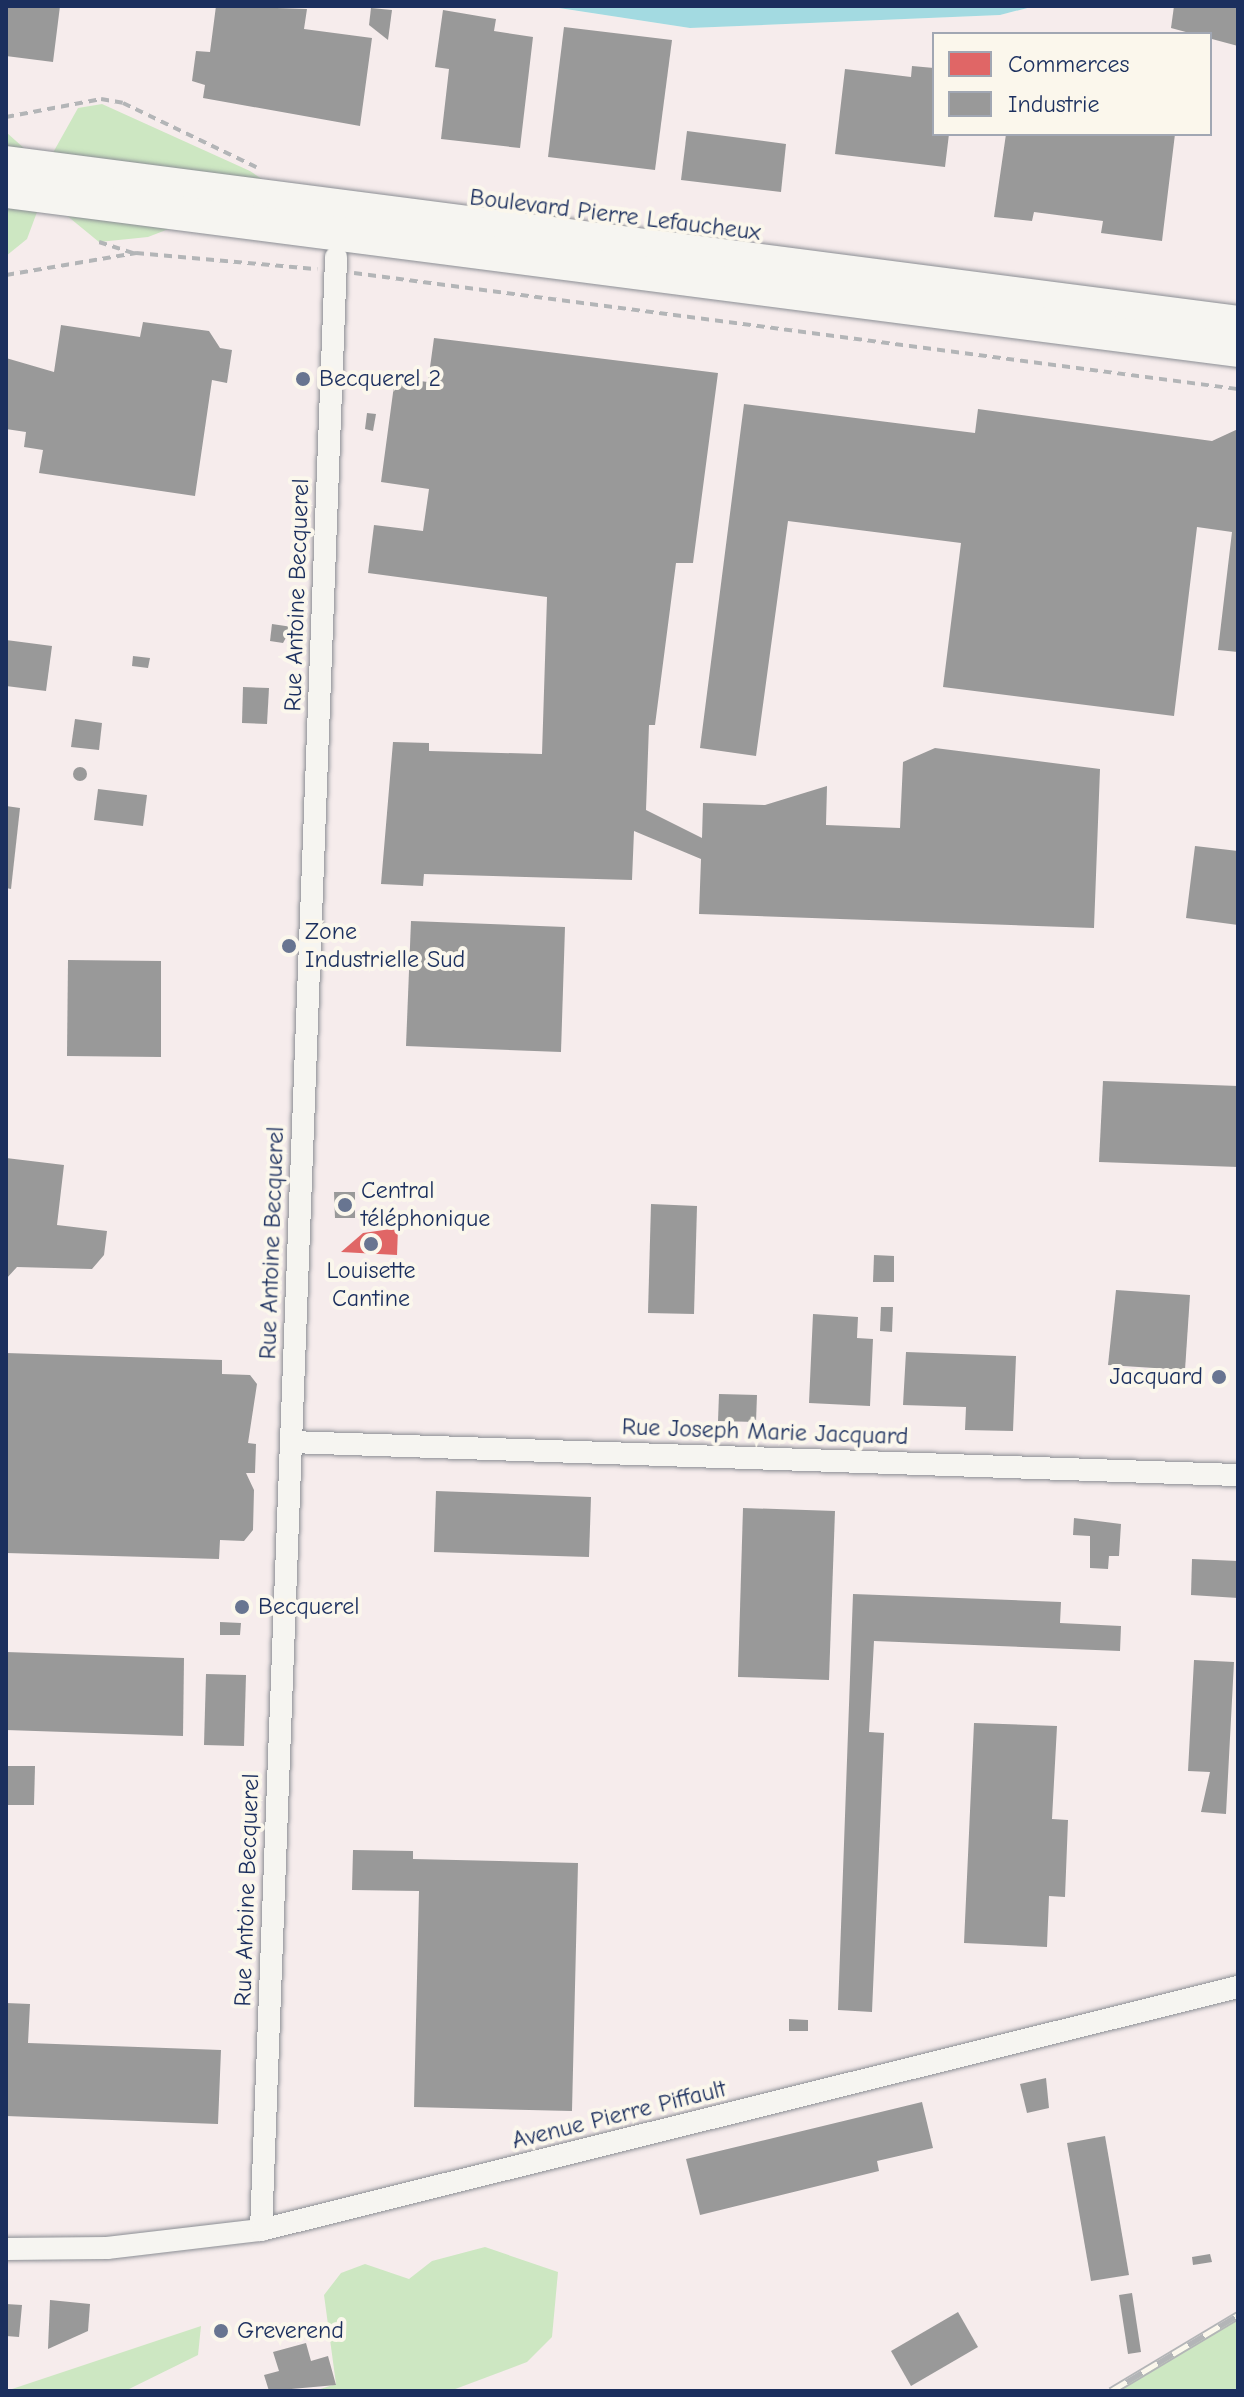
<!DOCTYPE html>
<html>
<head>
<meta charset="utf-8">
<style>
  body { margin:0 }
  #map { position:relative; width:1244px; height:2397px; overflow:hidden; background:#f8f6f0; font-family:"Comic Neue",sans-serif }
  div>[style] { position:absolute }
  .built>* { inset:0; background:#f6ecec }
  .green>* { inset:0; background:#cde7c2 }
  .water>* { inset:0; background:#a3dae1 }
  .shops>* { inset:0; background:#e06666 }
  .industry>* { inset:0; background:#999 }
  .round { border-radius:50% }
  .path>* { height:4px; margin-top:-2px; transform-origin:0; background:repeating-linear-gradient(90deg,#b3b5b7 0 8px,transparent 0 14px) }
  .roads { filter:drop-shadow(0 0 2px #8b8e94) drop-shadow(0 0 2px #8b8e94) }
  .minor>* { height:22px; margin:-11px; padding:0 11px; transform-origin:11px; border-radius:11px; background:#f6f5f1 }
  .primary>* { height:34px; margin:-17px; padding:0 17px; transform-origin:17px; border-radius:17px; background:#f6f5f1 }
  .rail>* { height:9px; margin-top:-4.5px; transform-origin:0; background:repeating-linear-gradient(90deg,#fbf7ec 0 18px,#b3b5b7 0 36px); box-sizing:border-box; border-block:2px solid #b3b5b7 }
  .dots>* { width:22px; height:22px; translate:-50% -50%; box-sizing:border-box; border:4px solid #fbf7ec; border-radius:50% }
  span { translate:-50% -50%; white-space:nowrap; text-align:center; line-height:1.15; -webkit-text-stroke:8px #fbf7ec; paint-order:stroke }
  .street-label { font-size:24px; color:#1b2f5e }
  .poi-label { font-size:24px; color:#1b2f5e }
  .left { translate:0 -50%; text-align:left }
  .right { translate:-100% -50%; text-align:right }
  .frame { position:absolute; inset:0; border:8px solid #1b2f5e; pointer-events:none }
  .legend { position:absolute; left:932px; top:32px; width:280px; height:104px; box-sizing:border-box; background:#fbf7ec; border:2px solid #a1a7b3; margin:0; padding:10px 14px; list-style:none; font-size:24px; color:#1b2f5e }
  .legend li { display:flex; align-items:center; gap:16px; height:40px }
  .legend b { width:40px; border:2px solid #a1a7b3 }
</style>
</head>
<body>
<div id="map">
  <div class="built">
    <div style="clip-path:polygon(evenodd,6px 6px,545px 6px,690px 28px,1000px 15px,1035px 6px,1238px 6px,1238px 2391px,6px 2391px,6px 6px,934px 34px,1210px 34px,1210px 134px,934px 134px,934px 34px)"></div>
  </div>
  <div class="green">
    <div style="clip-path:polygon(102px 104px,250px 171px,293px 200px,6px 163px,6px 132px,45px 167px,78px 108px)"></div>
    <div style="clip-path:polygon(6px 191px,202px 216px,148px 237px,99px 242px,43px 196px,27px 239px,6px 256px)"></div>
    <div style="clip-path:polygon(485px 2247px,558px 2272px,552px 2337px,527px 2362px,450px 2391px,314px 2391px,336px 2384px,324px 2295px,341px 2273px,365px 2264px,409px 2279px,432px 2261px)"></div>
    <div style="clip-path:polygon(1238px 2315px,1238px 2391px,1111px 2391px)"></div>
    <div style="clip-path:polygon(201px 2326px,198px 2355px,125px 2391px,6px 2391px)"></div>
  </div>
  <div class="water">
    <div style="clip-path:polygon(546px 6px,1035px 6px,1000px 15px,690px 28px)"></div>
  </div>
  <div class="shops">
    <div style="clip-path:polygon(398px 1228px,397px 1255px,341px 1252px,363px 1233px)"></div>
  </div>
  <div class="industry">
    <div style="clip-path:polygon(6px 6px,60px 6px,53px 62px,6px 56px)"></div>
    <div style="clip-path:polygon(216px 6px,307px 9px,304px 29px,372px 38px,360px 126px,203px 98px,205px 85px,192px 81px,196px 51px,210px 52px)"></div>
    <div style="clip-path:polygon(1174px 6px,1238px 6px,1238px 46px,1171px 28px)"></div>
    <div style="clip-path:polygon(371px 8px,392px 10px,388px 40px,369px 25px)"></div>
    <div style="clip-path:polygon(443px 10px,496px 19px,494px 31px,533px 37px,520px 148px,441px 139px,449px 69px,435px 67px)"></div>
    <div style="clip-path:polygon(564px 27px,672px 40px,655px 170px,548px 157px)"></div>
    <div style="clip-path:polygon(912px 66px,934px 68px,934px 134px,949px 134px,945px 167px,835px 154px,845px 69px,911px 77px)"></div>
    <div style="clip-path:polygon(687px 131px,786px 144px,781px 192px,681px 180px)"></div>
    <div style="clip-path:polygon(1006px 134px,1175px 134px,1162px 241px,1101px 233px,1103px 221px,1034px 212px,1032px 221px,994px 217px)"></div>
    <div style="clip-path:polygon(143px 322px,209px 331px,220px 348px,232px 350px,227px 383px,212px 380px,195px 496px,39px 473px,43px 450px,24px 447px,26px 432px,6px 429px,6px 358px,54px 372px,61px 325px,140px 337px)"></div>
    <div style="clip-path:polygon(434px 338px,718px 373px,693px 563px,676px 563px,655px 725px,649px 725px,646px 810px,702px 838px,703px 803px,765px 805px,827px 786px,826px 825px,900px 828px,903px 762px,935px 748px,1100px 769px,1094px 928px,699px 914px,701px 859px,634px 831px,632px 880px,424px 874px,423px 886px,381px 884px,393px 742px,429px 743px,429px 751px,542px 754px,547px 597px,368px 573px,374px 525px,423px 531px,429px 489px,381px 482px,395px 378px,428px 382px)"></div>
    <div style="clip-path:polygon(744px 404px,975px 433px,978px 409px,1212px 441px,1238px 429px,1238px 652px,1218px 650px,1232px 532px,1197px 527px,1174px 716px,943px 687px,961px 543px,788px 521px,756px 756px,700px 748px)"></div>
    <div style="clip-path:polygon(367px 413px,376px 414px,373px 431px,365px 429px)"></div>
    <div style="clip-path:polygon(272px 624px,292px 627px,283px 643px,270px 641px)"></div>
    <div style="clip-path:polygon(6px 640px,52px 646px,46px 691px,6px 686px)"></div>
    <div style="clip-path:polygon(133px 656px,150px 658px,148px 668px,132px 666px)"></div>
    <div style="clip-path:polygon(243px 687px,269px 688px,267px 724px,242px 723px)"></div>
    <div style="clip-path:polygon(75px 719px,102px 723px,99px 750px,71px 747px)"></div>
    <div class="round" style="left:73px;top:767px;width:14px;height:14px"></div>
    <div style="clip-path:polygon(98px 789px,147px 795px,143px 826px,94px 820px)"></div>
    <div style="clip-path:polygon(6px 806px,20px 808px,11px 889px,6px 888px)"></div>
    <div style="clip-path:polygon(1195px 846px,1238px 851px,1238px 925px,1186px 918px)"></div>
    <div style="clip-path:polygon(411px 921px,565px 927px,561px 1052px,406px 1046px)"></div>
    <div style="clip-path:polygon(68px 960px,161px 961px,161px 1057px,67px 1056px)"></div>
    <div style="clip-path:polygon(1103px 1081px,1238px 1086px,1238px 1167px,1099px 1162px)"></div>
    <div style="clip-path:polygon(6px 1158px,64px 1165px,57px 1225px,107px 1231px,104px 1255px,92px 1269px,17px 1267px,6px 1279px)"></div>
    <div style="clip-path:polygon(334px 1192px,355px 1192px,355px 1218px,335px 1218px)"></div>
    <div style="clip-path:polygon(651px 1204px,697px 1206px,694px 1314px,648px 1313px)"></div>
    <div style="clip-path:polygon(874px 1255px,894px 1256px,894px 1282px,873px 1282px)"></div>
    <div style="clip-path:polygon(1116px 1290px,1190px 1295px,1185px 1370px,1108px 1365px)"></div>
    <div style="clip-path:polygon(881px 1307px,893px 1307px,892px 1332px,880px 1331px)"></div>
    <div style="clip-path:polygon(813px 1314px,858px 1317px,857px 1338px,873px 1339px,870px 1406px,809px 1403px)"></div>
    <div style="clip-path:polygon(906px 1352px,1016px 1356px,1013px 1431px,965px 1430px,966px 1407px,903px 1405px)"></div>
    <div style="clip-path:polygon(6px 1353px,222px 1360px,222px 1374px,250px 1375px,257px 1384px,248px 1443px,256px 1444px,255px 1473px,246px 1473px,254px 1490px,253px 1530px,244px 1541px,220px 1540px,219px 1559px,6px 1553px)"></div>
    <div style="clip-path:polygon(1214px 1368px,1226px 1369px,1224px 1385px,1213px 1384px)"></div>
    <div style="clip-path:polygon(719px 1394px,757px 1395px,756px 1422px,718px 1421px)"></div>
    <div style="clip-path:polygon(436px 1491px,591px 1497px,589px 1557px,434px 1552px)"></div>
    <div style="clip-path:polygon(743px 1508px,835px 1511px,829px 1680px,738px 1677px)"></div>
    <div style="clip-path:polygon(1074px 1518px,1121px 1524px,1119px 1556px,1109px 1556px,1108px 1569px,1090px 1568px,1090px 1536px,1073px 1535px)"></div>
    <div style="clip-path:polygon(1192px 1559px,1238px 1561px,1238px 1598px,1191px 1595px)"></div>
    <div style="clip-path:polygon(853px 1594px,1061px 1602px,1060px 1623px,1121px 1626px,1120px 1651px,874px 1641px,869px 1732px,884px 1733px,872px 2012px,838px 2010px)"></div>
    <div style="clip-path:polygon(235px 1601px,250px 1602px,249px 1614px,234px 1613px)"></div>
    <div style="clip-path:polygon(220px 1622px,241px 1623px,240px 1635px,220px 1635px)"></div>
    <div style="clip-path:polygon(6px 1652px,184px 1658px,183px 1736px,6px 1730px)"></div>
    <div style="clip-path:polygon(1194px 1660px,1234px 1662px,1226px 1814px,1201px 1812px,1210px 1772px,1188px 1771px)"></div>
    <div style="clip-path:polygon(206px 1674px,246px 1675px,244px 1746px,204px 1745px)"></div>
    <div style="clip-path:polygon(974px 1723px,1057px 1726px,1052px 1819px,1068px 1820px,1065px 1897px,1049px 1896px,1047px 1947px,964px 1943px)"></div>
    <div style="clip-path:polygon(6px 1766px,35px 1766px,34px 1805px,6px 1805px)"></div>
    <div style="clip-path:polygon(353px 1850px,413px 1851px,413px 1859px,578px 1863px,572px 2111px,414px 2107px,419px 1891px,352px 1890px)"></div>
    <div style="clip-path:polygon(6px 2003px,30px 2004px,28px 2043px,221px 2050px,218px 2124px,6px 2116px)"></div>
    <div style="clip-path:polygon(789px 2019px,808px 2020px,808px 2031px,789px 2031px)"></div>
    <div style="clip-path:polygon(1046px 2078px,1049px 2108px,1027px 2113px,1020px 2084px)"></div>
    <div style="clip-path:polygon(922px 2102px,933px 2148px,877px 2161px,879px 2171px,700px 2215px,686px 2159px)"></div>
    <div style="clip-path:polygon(1105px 2136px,1129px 2275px,1091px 2281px,1067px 2143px)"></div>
    <div style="clip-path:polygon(1210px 2254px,1212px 2262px,1193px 2265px,1192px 2257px)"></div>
    <div style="clip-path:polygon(1132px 2293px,1141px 2352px,1128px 2354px,1119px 2295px)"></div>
    <div style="clip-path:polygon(50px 2300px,90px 2304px,88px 2331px,48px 2349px)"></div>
    <div style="clip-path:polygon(6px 2304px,22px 2305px,19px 2337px,6px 2336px)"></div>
    <div style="clip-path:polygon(958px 2312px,978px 2347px,911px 2386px,891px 2351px)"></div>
    <div style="clip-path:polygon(306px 2343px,311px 2361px,328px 2356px,336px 2385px,269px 2391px,264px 2375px,279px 2371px,273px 2352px)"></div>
  </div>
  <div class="path">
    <div style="left:6px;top:117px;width:97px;rotate:-10.7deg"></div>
    <div style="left:101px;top:99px;width:22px;rotate:10deg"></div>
    <div style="left:123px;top:103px;width:148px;rotate:25.7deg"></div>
    <div style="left:99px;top:242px;width:36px;rotate:18deg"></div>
    <div style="left:354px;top:273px;width:892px;rotate:7.48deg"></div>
    <div style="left:6px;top:275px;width:132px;rotate:-9.6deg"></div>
    <div style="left:136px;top:253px;width:182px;rotate:5.1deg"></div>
  </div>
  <div class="roads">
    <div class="minor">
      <div style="left:291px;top:1442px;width:948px;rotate:2deg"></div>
      <div style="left:261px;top:2230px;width:1974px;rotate:-87.82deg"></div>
      <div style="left:6px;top:2249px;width:101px;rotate:-0.6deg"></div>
      <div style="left:107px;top:2248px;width:155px;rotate:-6.7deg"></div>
      <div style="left:261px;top:2230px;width:1007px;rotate:-13.97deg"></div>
    </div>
    <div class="primary">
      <div style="left:6px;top:163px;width:1242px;rotate:7.4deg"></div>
      <div style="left:6px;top:191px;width:1242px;rotate:7.35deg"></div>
    </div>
  </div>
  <div class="rail">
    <div style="left:1111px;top:2391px;width:148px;rotate:-30.9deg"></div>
  </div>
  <div class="dots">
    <div style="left:303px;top:379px;background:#687591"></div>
    <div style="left:289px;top:946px;background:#687591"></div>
    <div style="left:345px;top:1205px;background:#687591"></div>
    <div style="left:371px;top:1244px;background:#687591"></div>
    <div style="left:1219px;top:1377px;background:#687591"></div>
    <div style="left:242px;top:1607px;background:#687591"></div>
    <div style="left:221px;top:2331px;background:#687591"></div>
  </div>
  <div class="street-label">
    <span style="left:615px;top:215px;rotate:7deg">Boulevard Pierre Lefaucheux</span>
    <span style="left:297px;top:595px;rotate:-88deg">Rue Antoine Becquerel</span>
    <span style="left:272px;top:1243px;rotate:-88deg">Rue Antoine Becquerel</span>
    <span style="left:765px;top:1432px;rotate:2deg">Rue Joseph Marie Jacquard</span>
    <span style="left:247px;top:1890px;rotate:-88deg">Rue Antoine Becquerel</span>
    <span style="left:619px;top:2115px;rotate:-14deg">Avenue Pierre Piffault</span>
  </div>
  <div class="poi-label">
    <span class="left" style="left:319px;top:379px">Becquerel 2</span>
    <span class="left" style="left:305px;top:946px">Zone<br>Industrielle Sud</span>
    <span class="left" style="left:361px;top:1205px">Central<br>téléphonique</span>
    <span style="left:371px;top:1285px">Louisette<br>Cantine</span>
    <span class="right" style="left:1203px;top:1377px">Jacquard</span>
    <span class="left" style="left:258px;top:1607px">Becquerel</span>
    <span class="left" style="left:237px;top:2331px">Greverend</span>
  </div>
  <div class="frame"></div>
  <ul class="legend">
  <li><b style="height:22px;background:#e06666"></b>Commerces</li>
  <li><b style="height:22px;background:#999"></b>Industrie</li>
  </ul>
</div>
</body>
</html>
